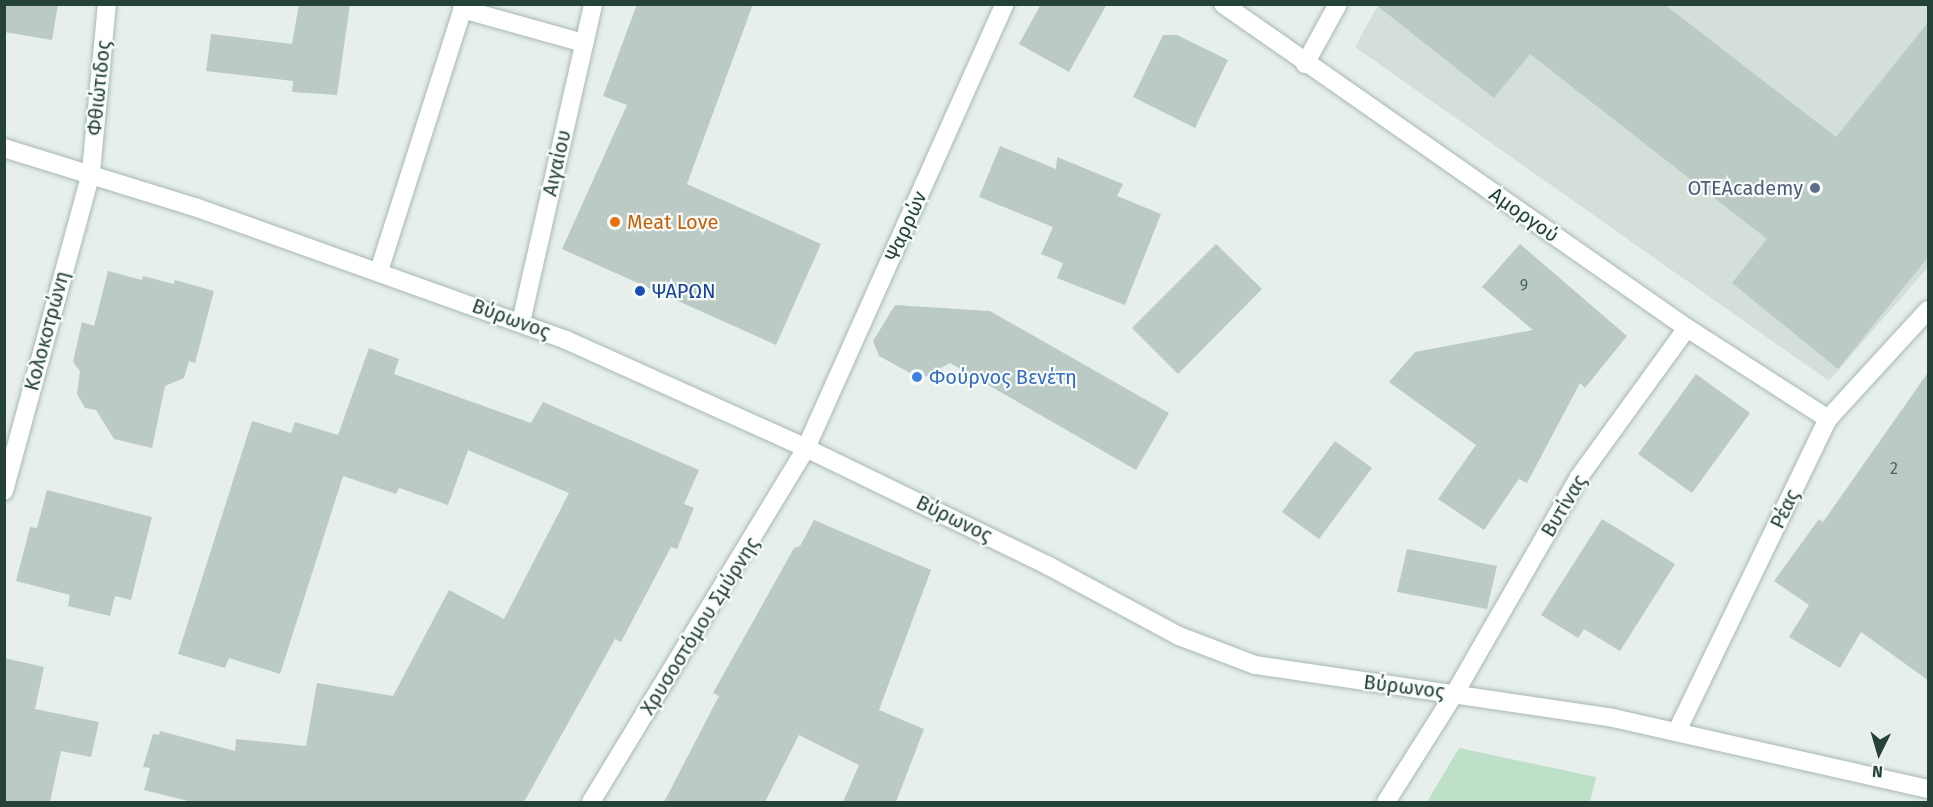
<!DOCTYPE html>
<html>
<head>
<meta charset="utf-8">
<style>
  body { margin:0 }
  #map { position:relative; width:1933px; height:807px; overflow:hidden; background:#e6efeb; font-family:"Fira Sans",sans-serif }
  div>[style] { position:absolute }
  .built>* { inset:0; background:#d4dfda }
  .green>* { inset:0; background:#bfe0c8 }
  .building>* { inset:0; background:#bbcac4 }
  .roads { filter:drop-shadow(0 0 2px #a8b8b2) drop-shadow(0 0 2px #a8b8b2) }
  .service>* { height:18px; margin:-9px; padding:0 9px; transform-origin:9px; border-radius:9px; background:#fff }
  .minor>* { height:18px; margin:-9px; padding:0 9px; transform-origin:9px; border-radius:9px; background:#fff }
  .tertiary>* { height:18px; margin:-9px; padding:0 9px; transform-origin:9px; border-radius:9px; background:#fff }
  .dots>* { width:16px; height:16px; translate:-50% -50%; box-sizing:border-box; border:3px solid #f7fbf9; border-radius:50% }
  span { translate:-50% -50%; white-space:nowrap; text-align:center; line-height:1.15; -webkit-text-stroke:4.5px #f7fbf9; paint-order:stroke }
  .number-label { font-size:16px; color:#4a645c }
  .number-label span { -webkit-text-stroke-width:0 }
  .street-label { font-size:20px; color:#24423a }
  .service-label { font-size:20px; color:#4e5e75 }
  .right { translate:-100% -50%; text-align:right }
  .food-label { font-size:20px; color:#c56008 }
  .left { translate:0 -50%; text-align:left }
  .transit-label { font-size:20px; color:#164399 }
  .shop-label { font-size:20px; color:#366cbe }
  .frame { position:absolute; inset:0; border:6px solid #24423a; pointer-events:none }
  .north { position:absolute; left:1849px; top:723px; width:60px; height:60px; -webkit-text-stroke:4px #f7fbf9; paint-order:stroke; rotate:185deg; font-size:16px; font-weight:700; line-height:24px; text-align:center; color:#24423a }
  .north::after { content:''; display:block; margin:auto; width:21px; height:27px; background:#24423a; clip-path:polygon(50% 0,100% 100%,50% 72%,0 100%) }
</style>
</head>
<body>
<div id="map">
  <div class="built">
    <div style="clip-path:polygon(1378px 5px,1928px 5px,1928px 267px,1829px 381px,1355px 47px)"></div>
  </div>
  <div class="green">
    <div style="clip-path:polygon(1459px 748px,1596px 777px,1590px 802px,1427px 802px)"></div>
  </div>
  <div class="building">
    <div style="clip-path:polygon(4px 4px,58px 4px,52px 40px,4px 32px)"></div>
    <div style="clip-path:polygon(299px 4px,350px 4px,337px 95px,292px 92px,293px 81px,206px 71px,211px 34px,292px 44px)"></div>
    <div style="clip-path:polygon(637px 4px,753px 4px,687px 184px,821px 244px,776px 345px,562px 249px,627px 105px,603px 96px)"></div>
    <div style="clip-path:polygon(1041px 4px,1107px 4px,1069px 72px,1019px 44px)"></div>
    <div style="clip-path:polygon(1375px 4px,1664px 4px,1836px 137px,1929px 21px,1929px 256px,1838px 369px,1732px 283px,1767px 239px,1530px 54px,1494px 98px)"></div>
    <div style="clip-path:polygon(1163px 35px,1177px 35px,1228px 60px,1195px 128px,1133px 97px)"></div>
    <div style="clip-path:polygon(1000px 146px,1056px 169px,1057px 157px,1123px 184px,1117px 196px,1161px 214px,1125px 305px,1057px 278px,1063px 263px,1041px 254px,1053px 227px,979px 197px)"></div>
    <div style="clip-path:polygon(1216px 244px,1262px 289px,1178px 374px,1132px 328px)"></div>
    <div style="clip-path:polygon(1520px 244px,1627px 336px,1585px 388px,1580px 383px,1527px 483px,1519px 479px,1484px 530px,1438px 499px,1476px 445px,1389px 382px,1415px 352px,1533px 330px,1482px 287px)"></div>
    <div style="clip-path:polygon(108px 271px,142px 280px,143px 276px,174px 284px,175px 280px,214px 291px,195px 363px,189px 361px,184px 378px,165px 386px,152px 448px,114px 439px,96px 410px,85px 408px,77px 394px,80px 371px,73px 362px,82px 322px,94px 326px)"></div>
    <div style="clip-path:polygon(895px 305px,990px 311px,1169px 413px,1136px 470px,950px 363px,921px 379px,879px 356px,873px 341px)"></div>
    <div style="clip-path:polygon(369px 348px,399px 359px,394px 374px,531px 423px,543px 402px,699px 470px,684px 504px,694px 508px,677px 549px,671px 547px,621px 642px,615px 639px,524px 802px,192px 802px,144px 790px,150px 768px,143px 767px,153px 734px,159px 735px,160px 731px,235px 751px,236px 739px,306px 746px,317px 683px,393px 696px,449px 590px,504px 619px,569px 493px,468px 450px,448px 505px,399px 488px,396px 494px,343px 476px,280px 674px,229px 658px,225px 668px,178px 654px,252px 421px,291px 433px,295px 422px,338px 435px)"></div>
    <div style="clip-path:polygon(1929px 371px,1929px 681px,1861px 632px,1840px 668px,1789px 637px,1809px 605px,1774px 581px,1819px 519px,1823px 522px)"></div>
    <div style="clip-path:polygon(1696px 374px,1750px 413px,1692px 493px,1638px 454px)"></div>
    <div style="clip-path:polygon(1335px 441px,1372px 468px,1319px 539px,1282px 512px)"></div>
    <div style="clip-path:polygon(47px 490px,152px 517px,131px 600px,115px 596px,110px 616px,68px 606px,70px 595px,16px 581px,30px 527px,37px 528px)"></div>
    <div style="clip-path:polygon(1602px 519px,1675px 564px,1620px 651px,1584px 629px,1578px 638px,1541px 615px)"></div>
    <div style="clip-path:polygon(814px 520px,931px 570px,879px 710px,924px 729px,896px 802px,843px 802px,859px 765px,799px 735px,765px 802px,664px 802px,719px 696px,713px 693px,794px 548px,800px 546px)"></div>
    <div style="clip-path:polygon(1407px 549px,1497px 566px,1487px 609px,1397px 592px)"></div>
    <div style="clip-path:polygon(4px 658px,44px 667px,35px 709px,99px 722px,91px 757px,61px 751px,50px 802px,4px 802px)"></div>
  </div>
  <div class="roads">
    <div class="service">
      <div style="left:462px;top:9px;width:127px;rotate:15.6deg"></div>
      <div style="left:379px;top:271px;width:280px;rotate:-72.3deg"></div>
    </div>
    <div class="minor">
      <div style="left:1223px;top:4px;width:566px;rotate:34.93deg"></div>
      <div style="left:1687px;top:328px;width:168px;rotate:32.8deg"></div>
      <div style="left:1305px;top:64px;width:68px;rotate:-61.2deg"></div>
      <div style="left:521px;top:322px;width:326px;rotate:-77.2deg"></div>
      <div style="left:806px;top:448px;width:487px;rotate:-65.9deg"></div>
      <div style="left:4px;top:491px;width:331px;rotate:-74.7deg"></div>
      <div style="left:91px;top:172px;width:169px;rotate:-84.6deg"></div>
      <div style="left:1455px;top:693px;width:249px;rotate:-60.1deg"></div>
      <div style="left:1579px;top:477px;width:184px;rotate:-54.1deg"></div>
      <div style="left:1677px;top:731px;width:347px;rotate:-64.2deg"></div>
      <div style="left:1828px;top:419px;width:148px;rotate:-47.5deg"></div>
    </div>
    <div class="tertiary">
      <div style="left:4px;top:148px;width:200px;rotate:17.2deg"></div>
      <div style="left:195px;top:207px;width:394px;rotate:19.7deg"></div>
      <div style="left:566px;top:340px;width:263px;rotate:24.2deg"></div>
      <div style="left:806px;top:448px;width:268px;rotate:25.9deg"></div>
      <div style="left:1047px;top:565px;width:150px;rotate:28.3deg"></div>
      <div style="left:1179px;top:636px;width:81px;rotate:20.9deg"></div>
      <div style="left:1255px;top:665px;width:362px;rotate:8.4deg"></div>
      <div style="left:1613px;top:718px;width:323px;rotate:12.7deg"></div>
      <div style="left:591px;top:802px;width:414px;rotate:-58.7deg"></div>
      <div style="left:1386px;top:802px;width:129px;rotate:-57.7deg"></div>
    </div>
  </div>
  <div class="dots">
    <div style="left:1815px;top:188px;background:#5c6f8a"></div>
    <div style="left:615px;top:222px;background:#e8710a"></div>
    <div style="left:640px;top:291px;background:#1a4fb4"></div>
    <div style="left:917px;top:377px;background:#3f7fe0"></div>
  </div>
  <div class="number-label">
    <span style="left:1524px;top:286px">9</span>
    <span style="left:1894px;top:469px">2</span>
  </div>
  <div class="street-label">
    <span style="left:99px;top:88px;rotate:-84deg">Φθιώτιδος</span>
    <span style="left:557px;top:163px;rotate:-77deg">Αιγαίου</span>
    <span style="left:1524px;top:215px;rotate:35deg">Αμοργού</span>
    <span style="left:906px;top:226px;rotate:-66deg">Ψαρρών</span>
    <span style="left:511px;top:319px;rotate:20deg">Βύρωνος</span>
    <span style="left:47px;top:331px;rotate:-75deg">Κολοκοτρώνη</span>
    <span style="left:1564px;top:506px;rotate:-59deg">Βυτίνας</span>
    <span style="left:1785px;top:509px;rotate:-64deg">Ρέας</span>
    <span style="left:954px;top:519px;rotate:26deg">Βύρωνος</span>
    <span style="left:700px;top:626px;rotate:-58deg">Χρυσοστόμου Σμύρνης</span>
    <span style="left:1404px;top:687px;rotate:7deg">Βύρωνος</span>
  </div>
  <div class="service-label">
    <span class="right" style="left:1803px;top:188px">OTEAcademy</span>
  </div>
  <div class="food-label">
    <span class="left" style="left:627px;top:222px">Meat Love</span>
  </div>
  <div class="transit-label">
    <span class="left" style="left:652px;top:291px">ΨΑΡΩΝ</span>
  </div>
  <div class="shop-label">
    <span class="left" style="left:929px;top:377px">Φούρνος Βενέτη</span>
  </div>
  <div class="frame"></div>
  <div class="north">N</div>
</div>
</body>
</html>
